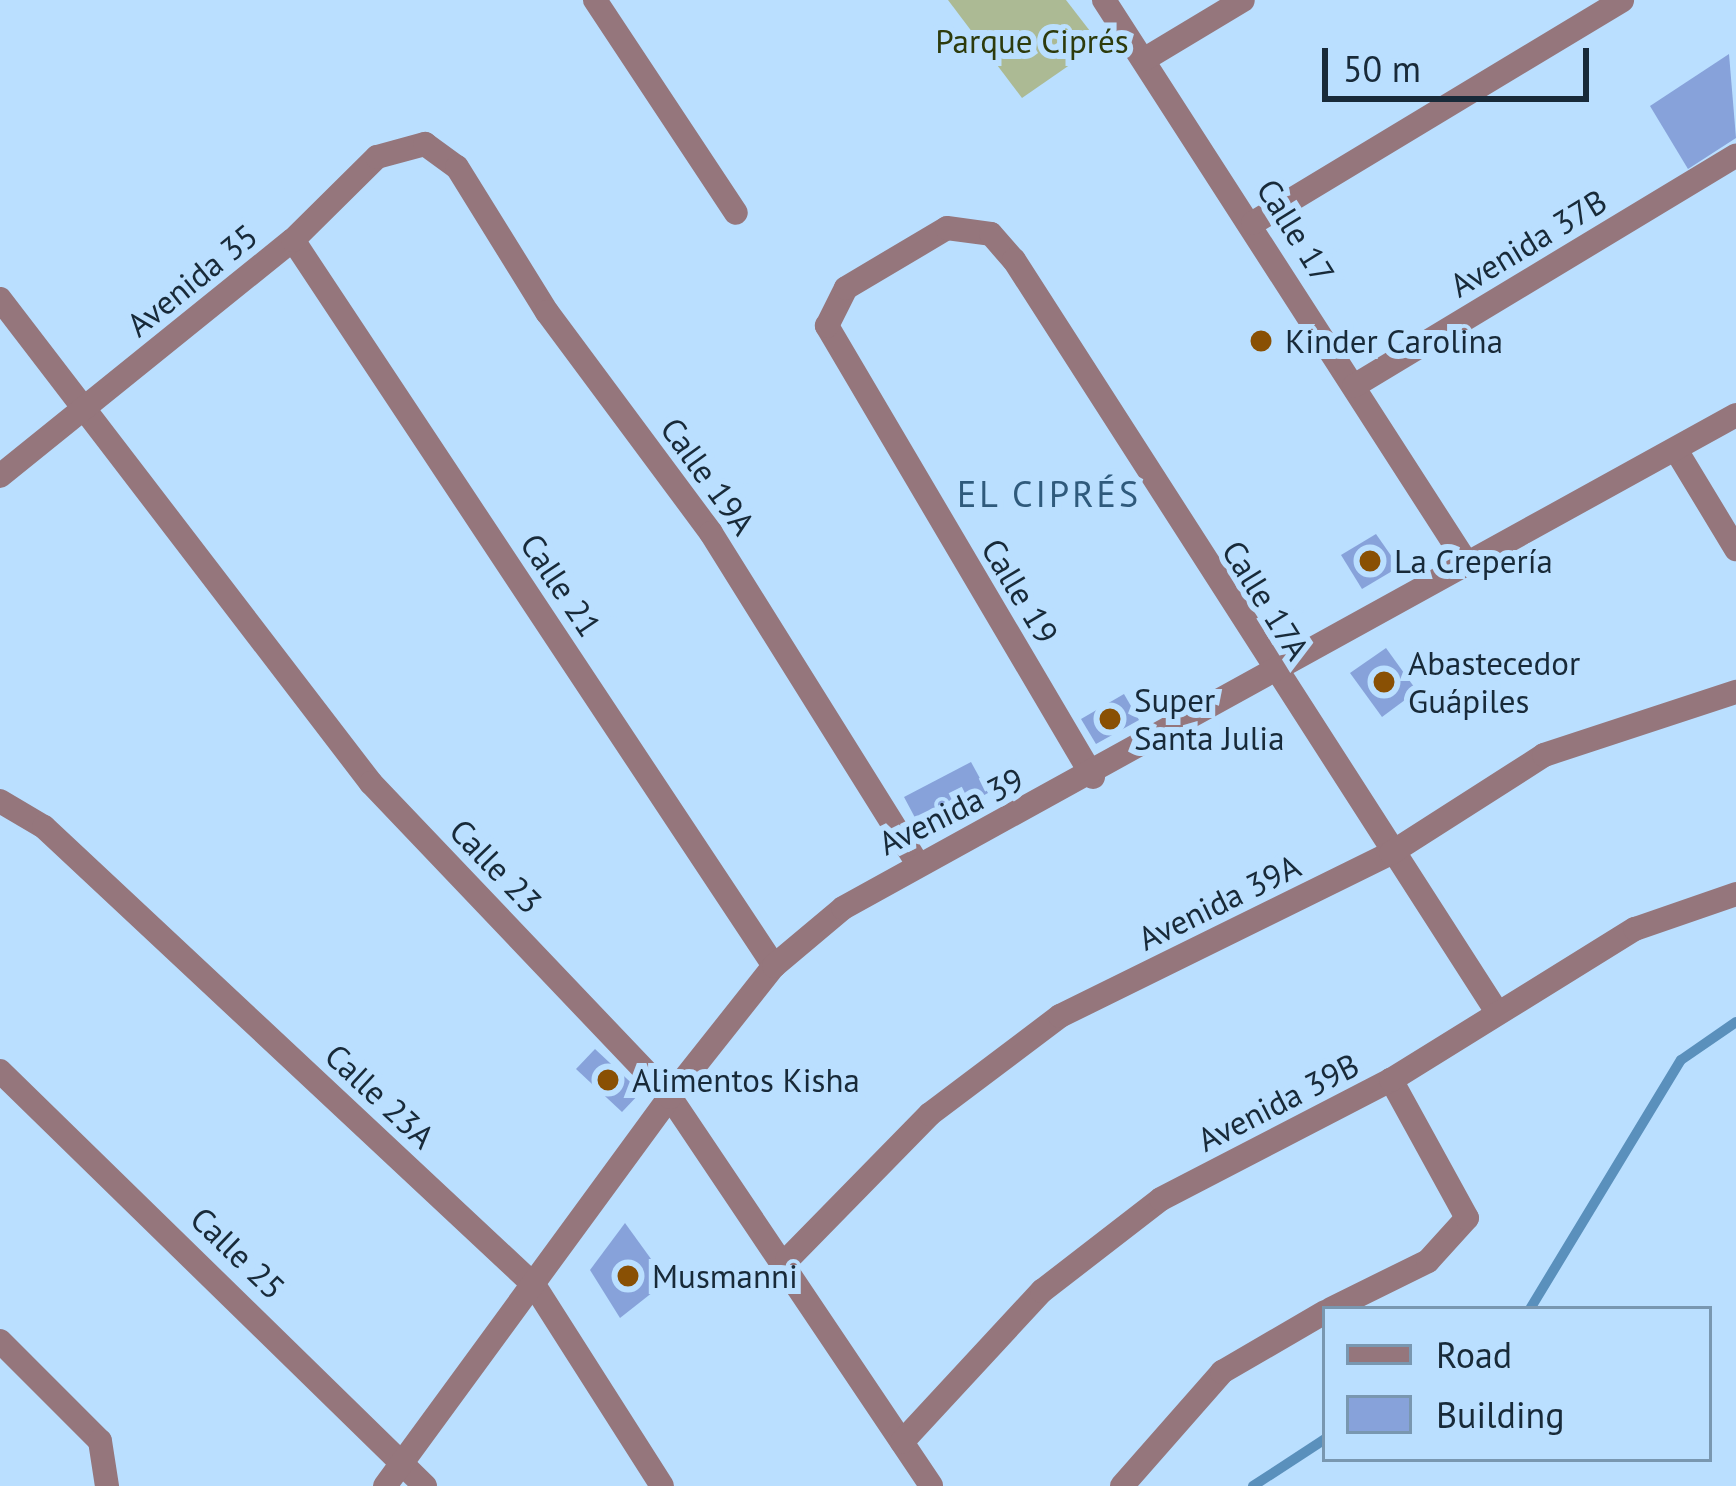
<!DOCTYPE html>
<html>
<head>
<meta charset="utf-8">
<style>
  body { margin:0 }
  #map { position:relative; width:1736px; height:1486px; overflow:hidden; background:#badfff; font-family:"PT Sans",sans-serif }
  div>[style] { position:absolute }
  .green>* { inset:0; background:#acba94 }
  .stream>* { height:10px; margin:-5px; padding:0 5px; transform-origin:5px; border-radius:5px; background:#5a90bc }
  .building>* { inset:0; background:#87a2da }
  .minor>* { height:24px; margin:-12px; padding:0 12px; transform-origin:12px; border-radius:12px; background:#95767c }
  .dots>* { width:33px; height:33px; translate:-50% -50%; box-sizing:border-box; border:6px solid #badfff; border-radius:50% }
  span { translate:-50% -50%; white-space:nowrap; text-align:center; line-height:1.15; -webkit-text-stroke:12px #badfff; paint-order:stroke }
  .park-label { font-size:33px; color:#2d3b0c }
  .street-label { font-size:33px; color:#182a39 }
  .poi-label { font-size:33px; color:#182a39 }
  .left { translate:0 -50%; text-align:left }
  .neighbourhood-label { font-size:36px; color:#2f5a7c; letter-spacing:3px }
  .legend { position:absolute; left:1322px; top:1306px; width:390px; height:156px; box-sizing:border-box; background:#badfff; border:3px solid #7997b0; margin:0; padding:15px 21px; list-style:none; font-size:36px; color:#182a39 }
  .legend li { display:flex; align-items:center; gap:24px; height:60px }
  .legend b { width:60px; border:3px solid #7997b0 }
  .scale { position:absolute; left:1322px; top:48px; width:267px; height:54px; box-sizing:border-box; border:6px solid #182a39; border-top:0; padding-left:15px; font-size:36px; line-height:42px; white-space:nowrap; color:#182a39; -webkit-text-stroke:9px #badfff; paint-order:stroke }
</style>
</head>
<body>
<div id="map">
  <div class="green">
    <div style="clip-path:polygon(948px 0,1066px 0,1100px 44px,1022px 98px)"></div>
  </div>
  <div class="stream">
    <div style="left:1530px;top:1309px;width:291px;rotate:-58.8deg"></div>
    <div style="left:1681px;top:1060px;width:67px;rotate:-34.6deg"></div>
    <div style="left:1253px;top:1486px;width:86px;rotate:-33.1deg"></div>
  </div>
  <div class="building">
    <div style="clip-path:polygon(1729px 54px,1736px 138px,1688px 169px,1650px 106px)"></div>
    <div style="clip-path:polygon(1376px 534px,1399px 567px,1362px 589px,1341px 555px)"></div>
    <div style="clip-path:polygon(1386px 648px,1417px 691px,1382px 717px,1350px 673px)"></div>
    <div style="clip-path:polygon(1124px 694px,1139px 720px,1096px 744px,1081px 719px)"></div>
    <div style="clip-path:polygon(971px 762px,988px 793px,921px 829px,904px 797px)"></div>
    <div style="clip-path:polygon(595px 1049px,641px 1092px,622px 1112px,576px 1069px)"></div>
    <div style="clip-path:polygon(625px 1223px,667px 1281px,620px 1318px,590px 1270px)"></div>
  </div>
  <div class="minor">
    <div style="left:595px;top:0;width:255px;rotate:56.5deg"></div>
    <div style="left:1104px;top:0;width:668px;rotate:57.21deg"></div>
    <div style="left:1145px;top:59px;width:114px;rotate:-31deg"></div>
    <div style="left:1253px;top:223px;width:431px;rotate:-31.1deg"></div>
    <div style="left:293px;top:240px;width:871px;rotate:56.47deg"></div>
    <div style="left:0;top:299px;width:610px;rotate:52.53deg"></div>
    <div style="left:371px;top:783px;width:434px;rotate:46.4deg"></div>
    <div style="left:670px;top:1097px;width:468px;rotate:56.1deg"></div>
    <div style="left:1354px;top:386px;width:446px;rotate:-31.1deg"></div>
    <div style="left:1676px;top:450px;width:116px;rotate:58.8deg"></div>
    <div style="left:0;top:476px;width:376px;rotate:-38.9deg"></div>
    <div style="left:293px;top:240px;width:118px;rotate:-44.7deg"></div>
    <div style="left:377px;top:157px;width:50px;rotate:-15.2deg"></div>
    <div style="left:425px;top:144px;width:39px;rotate:36deg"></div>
    <div style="left:457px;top:167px;width:171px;rotate:58.2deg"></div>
    <div style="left:547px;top:312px;width:275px;rotate:53.4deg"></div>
    <div style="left:711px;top:533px;width:390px;rotate:58deg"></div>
    <div style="left:1093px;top:777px;width:524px;rotate:-120.53deg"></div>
    <div style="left:827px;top:326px;width:42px;rotate:-63.4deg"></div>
    <div style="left:846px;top:288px;width:117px;rotate:-30.7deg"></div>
    <div style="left:947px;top:228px;width:44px;rotate:7.8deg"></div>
    <div style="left:991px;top:234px;width:35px;rotate:49deg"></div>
    <div style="left:1014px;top:260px;width:894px;rotate:57.29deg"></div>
    <div style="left:0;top:801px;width:51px;rotate:30.6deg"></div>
    <div style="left:44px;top:827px;width:671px;rotate:43.07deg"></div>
    <div style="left:534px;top:1285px;width:238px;rotate:57.5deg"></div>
    <div style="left:0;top:1071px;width:594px;rotate:44.32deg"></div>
    <div style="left:787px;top:1260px;width:204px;rotate:-45.6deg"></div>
    <div style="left:930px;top:1114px;width:163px;rotate:-37deg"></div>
    <div style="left:1060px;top:1016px;width:369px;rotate:-26.2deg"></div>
    <div style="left:1391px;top:853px;width:182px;rotate:-32.6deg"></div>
    <div style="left:1544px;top:755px;width:202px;rotate:-18.2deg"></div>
    <div style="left:1331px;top:1309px;width:108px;rotate:-26.3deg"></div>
    <div style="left:1428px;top:1261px;width:58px;rotate:-47.8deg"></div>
    <div style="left:1467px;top:1218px;width:158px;rotate:-118.8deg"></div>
    <div style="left:0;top:1341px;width:141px;rotate:45deg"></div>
    <div style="left:100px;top:1441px;width:46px;rotate:81.2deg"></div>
    <div style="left:902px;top:1442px;width:206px;rotate:-47.2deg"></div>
    <div style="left:1042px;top:1291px;width:150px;rotate:-37.7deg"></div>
    <div style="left:1161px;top:1199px;width:259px;rotate:-27.4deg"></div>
    <div style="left:1391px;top:1080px;width:287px;rotate:-31.8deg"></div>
    <div style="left:1635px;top:929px;width:107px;rotate:-19.1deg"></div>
    <div style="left:385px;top:1486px;width:482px;rotate:-53.8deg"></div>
    <div style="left:670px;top:1097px;width:167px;rotate:-51.6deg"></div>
    <div style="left:774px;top:966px;width:90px;rotate:-40deg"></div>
    <div style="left:843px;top:908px;width:1020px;rotate:-28.9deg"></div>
    <div style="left:1122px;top:1486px;width:152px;rotate:-48.7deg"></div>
    <div style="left:1222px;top:1372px;width:119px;rotate:-30.2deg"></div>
  </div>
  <div class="dots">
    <div style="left:1261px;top:341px;background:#895004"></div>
    <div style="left:1370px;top:561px;background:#895004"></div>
    <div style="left:1384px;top:682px;background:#895004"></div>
    <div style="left:1110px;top:719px;background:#895004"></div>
    <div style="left:608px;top:1080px;background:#895004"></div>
    <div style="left:628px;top:1276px;background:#895004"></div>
  </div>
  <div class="park-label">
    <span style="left:1032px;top:41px">Parque Ciprés</span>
  </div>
  <div class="street-label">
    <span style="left:1296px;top:231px;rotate:58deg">Calle 17</span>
    <span style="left:1528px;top:243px;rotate:-31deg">Avenida 37B</span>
    <span style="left:192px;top:280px;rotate:-39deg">Avenida 35</span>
    <span style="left:708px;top:476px;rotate:54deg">Calle 19A</span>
    <span style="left:561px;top:585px;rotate:56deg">Calle 21</span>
    <span style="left:1020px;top:591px;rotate:59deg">Calle 19</span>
    <span style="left:1266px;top:600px;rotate:58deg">Calle 17A</span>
    <span style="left:951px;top:811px;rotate:-26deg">Avenida 39</span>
    <span style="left:496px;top:866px;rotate:46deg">Calle 23</span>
    <span style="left:1219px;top:902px;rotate:-26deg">Avenida 39A</span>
    <span style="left:380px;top:1096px;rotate:43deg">Calle 23A</span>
    <span style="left:1278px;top:1102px;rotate:-27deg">Avenida 39B</span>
    <span style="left:238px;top:1253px;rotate:44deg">Calle 25</span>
  </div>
  <div class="poi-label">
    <span class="left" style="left:1285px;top:341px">Kinder Carolina</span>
    <span class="left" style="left:1394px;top:561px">La Crepería</span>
    <span class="left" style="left:1408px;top:682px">Abastecedor<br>Guápiles</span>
    <span class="left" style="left:1134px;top:719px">Super<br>Santa Julia</span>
    <span class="left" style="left:632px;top:1080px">Alimentos Kisha</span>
    <span class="left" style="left:652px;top:1276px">Musmanni</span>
  </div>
  <div class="neighbourhood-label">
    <span style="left:1049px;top:494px">EL CIPRÉS</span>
  </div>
  <ul class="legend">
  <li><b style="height:15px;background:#95767c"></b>Road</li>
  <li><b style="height:33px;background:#87a2da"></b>Building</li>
  </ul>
  <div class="scale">50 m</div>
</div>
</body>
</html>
